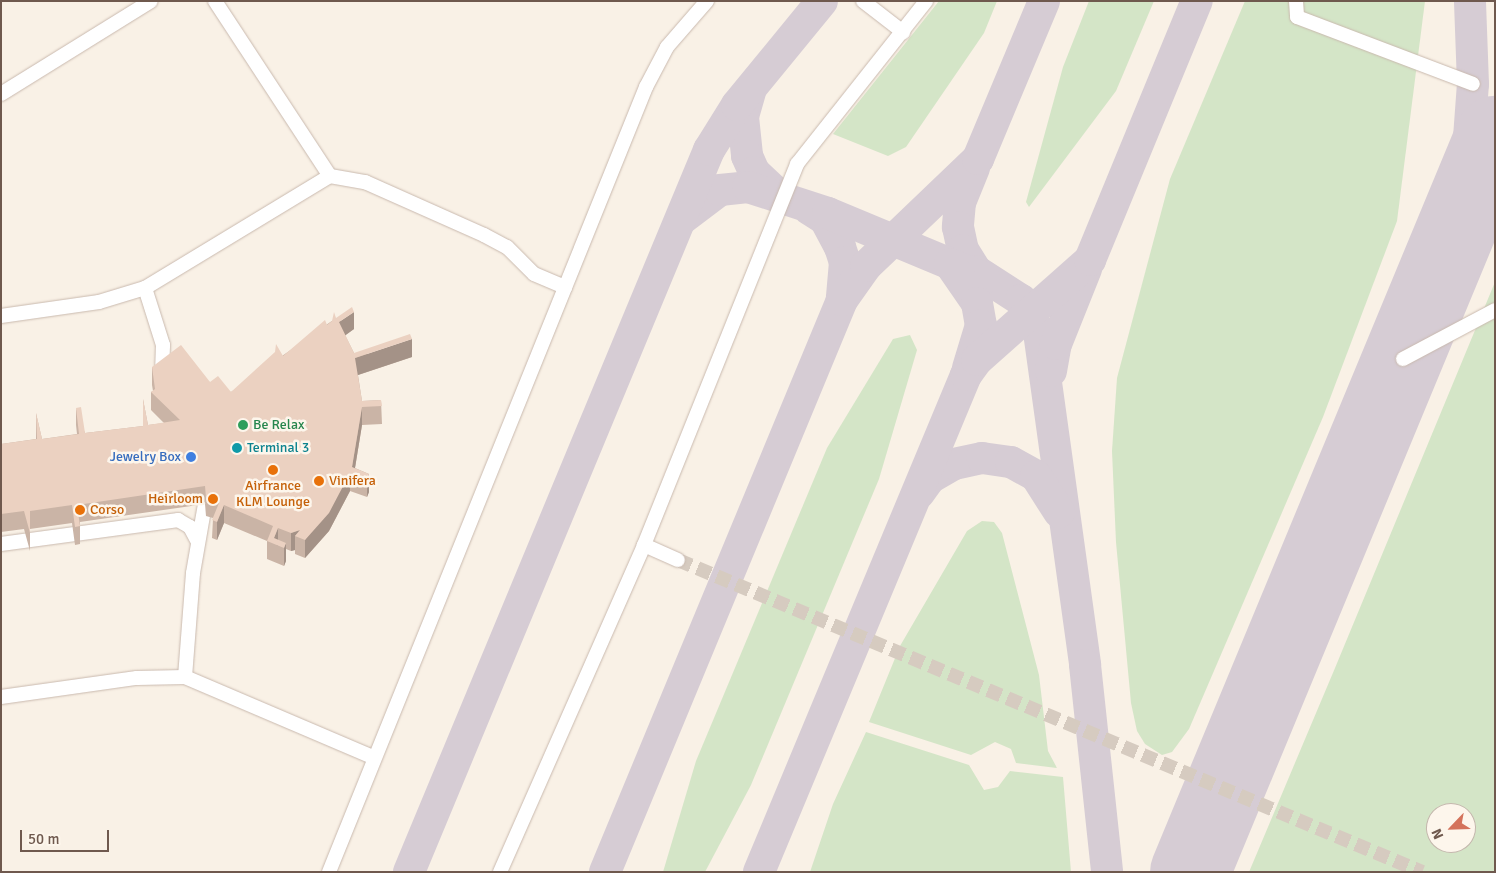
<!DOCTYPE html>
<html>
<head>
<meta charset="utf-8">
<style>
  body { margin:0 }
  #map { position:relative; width:1496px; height:873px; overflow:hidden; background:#f9f1e6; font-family:Signika,sans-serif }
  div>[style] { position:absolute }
  .green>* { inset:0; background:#d4e5c7 }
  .taxiway>* { height:32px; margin:-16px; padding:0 16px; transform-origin:16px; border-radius:16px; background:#d6ccd4 }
  .runway>* { height:80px; margin:-40px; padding:0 40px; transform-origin:40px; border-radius:40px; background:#d6ccd4 }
  .minor-tunnel>* { height:14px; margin-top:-7px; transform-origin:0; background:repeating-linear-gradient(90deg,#d6cbc0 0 14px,transparent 0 21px) }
  .roads { filter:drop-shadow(0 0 1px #c9b9ae) drop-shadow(0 0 1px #c9b9ae) }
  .minor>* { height:14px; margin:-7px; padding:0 7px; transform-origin:7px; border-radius:7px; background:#fff }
  .wall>* { inset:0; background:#cab4a6 }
  .shaded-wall>* { inset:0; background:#a49287 }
  .building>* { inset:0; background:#ebd1c1 }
  .dots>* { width:14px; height:14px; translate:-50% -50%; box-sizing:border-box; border:2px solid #fdf6ec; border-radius:50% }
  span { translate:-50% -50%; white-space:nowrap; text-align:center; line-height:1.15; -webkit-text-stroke:5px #fdf6ec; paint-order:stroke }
  .leisure-label { font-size:14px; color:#27864d }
  .left { translate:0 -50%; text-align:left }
  .culture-label { font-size:14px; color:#0d838f }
  .shop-label { font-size:14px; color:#366cbe }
  .right { translate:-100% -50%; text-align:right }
  .food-label { font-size:14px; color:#c56008 }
  .frame { position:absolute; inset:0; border:2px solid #6f594e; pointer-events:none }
  .north { position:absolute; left:1426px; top:803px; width:50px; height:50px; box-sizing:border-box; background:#fdf6ec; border:1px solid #c4b7ad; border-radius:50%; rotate:246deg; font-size:14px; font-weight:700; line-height:20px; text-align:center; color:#6f594e }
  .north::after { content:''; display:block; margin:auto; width:18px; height:22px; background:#d4735b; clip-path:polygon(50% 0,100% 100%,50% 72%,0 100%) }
  .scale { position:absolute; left:20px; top:830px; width:89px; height:22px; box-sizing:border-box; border:2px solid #6f594e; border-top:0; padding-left:6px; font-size:15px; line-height:18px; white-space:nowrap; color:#6f594e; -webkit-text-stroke:4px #fdf6ec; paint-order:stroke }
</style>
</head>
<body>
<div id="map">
  <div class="green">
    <div style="clip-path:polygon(939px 1px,997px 1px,984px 33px,906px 147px,888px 156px,833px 134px)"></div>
    <div style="clip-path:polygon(1089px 1px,1154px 1px,1116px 91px,1029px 207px,1026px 202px,1063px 67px)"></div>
    <div style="clip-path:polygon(1245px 1px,1425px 1px,1397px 221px,1323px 417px,1189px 729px,1172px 752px,1162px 755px,1145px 744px,1137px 731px,1131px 703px,1116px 542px,1112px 451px,1117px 378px,1170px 179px)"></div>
    <div style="clip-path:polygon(evenodd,1495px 282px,1495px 872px,1249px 872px,1335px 668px,1495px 282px,1436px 813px,1466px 813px,1466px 843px,1436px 843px,1436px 813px)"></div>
    <div style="clip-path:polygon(910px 335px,917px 350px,879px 479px,751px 785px,705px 872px,663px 872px,696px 761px,827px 448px,893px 339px)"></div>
    <div style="clip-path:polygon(982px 521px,994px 522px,1002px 533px,1039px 675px,1048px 751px,1057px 768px,1016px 763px,1011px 749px,995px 742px,971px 755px,869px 722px,900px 646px,967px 531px)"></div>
    <div style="clip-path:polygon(866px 732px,969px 765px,984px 790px,998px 787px,1010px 771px,1063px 777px,1071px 872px,810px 872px,833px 804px)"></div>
  </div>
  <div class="taxiway">
    <div style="left:750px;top:92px;width:26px;rotate:106deg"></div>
    <div style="left:743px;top:117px;width:39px;rotate:84deg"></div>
    <div style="left:747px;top:156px;width:17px;rotate:66deg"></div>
    <div style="left:754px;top:172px;width:35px;rotate:43deg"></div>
    <div style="left:974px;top:168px;width:37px;rotate:112deg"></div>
    <div style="left:960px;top:202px;width:25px;rotate:95deg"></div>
    <div style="left:958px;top:227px;width:24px;rotate:78deg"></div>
    <div style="left:963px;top:250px;width:25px;rotate:58deg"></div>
    <div style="left:976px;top:271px;width:54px;rotate:32.8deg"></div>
    <div style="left:1021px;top:300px;width:37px;rotate:61deg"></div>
    <div style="left:1039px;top:332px;width:336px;rotate:82.1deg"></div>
    <div style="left:1085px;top:665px;width:208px;rotate:83.9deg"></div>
    <div style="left:809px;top:209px;width:19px;rotate:32deg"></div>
    <div style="left:825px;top:219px;width:32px;rotate:62deg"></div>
    <div style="left:840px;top:247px;width:16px;rotate:72deg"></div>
    <div style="left:845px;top:262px;width:38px;rotate:95deg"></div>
    <div style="left:683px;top:218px;width:46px;rotate:-37.1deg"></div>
    <div style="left:720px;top:190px;width:28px;rotate:-6deg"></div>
    <div style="left:748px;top:187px;width:84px;rotate:18deg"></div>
    <div style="left:828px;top:213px;width:169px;rotate:22.6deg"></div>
    <div style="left:1449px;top:246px;width:83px;rotate:-77.5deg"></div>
    <div style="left:1467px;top:165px;width:81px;rotate:-85.8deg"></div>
    <div style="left:1473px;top:84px;width:83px;rotate:-92.1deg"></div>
    <div style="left:950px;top:264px;width:47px;rotate:55.3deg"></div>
    <div style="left:977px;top:303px;width:22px;rotate:80deg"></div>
    <div style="left:981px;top:325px;width:45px;rotate:106.8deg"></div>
    <div style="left:1051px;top:371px;width:27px;rotate:-80deg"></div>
    <div style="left:1056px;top:344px;width:81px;rotate:-68.2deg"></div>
    <div style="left:919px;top:493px;width:19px;rotate:-54deg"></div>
    <div style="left:930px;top:478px;width:28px;rotate:-30deg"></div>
    <div style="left:954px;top:464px;width:29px;rotate:-12deg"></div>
    <div style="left:982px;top:458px;width:29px;rotate:8deg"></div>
    <div style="left:1011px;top:462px;width:29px;rotate:29deg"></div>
    <div style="left:1036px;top:476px;width:43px;rotate:57.4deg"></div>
    <div style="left:409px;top:872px;width:782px;rotate:-67.44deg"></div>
    <div style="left:709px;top:150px;width:53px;rotate:-58.1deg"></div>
    <div style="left:737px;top:105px;width:134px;rotate:-50.7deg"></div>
    <div style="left:605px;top:872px;width:619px;rotate:-67.49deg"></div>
    <div style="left:842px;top:300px;width:42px;rotate:-54.8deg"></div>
    <div style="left:866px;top:266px;width:155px;rotate:-43.7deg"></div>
    <div style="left:978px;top:159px;width:171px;rotate:-67.3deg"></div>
    <div style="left:759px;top:872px;width:538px;rotate:-67.39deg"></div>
    <div style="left:966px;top:375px;width:19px;rotate:-54deg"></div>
    <div style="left:977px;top:360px;width:151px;rotate:-41.5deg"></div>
    <div style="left:1090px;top:260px;width:280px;rotate:-67.6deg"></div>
    <div style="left:1187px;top:872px;width:82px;rotate:-65.6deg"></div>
  </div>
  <div class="runway">
    <div style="left:1190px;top:872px;width:797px;rotate:-67.49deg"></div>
  </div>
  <div class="minor-tunnel">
    <div style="left:678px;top:560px;width:807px;rotate:22.75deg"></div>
  </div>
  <div class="roads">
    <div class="minor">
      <div style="left:215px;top:1px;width:209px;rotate:56.7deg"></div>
      <div style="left:863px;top:1px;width:51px;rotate:37.8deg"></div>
      <div style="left:1296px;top:1px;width:16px;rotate:86deg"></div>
      <div style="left:1297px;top:17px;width:188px;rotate:20.8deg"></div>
      <div style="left:1px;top:94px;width:176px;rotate:-31.8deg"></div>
      <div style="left:145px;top:288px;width:60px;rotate:72.5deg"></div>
      <div style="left:163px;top:345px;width:26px;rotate:92deg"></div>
      <div style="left:1px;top:316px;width:99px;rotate:-8.1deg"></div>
      <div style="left:99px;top:302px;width:48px;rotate:-16.9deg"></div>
      <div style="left:145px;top:288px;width:216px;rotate:-31.2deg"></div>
      <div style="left:330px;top:176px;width:36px;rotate:10deg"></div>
      <div style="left:365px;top:182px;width:130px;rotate:24deg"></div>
      <div style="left:484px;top:235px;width:26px;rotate:28deg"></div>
      <div style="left:507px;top:247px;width:38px;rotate:45deg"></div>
      <div style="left:534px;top:274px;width:34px;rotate:23deg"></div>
      <div style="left:1403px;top:359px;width:104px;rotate:-28deg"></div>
      <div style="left:1px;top:544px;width:179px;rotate:-7.7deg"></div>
      <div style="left:178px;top:520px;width:14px;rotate:30deg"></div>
      <div style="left:190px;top:527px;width:17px;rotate:62deg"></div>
      <div style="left:644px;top:545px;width:37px;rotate:24deg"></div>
      <div style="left:185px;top:677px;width:104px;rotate:-85.6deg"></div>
      <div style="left:193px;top:573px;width:70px;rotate:-80.1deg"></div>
      <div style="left:1px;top:697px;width:137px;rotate:-8deg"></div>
      <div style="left:137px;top:678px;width:48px;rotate:-1.2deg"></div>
      <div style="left:185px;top:677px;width:204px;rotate:23.1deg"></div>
      <div style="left:329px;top:872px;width:847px;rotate:-68.01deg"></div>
      <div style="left:646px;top:87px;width:45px;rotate:-62.3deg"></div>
      <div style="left:667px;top:47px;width:61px;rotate:-49deg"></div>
      <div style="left:500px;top:872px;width:357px;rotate:-66.2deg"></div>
      <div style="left:644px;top:545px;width:411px;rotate:-68.1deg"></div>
      <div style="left:797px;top:164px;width:208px;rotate:-51.6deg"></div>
    </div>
  </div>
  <div class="wall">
    <div style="clip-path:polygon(336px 318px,354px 329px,345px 335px,354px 353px,412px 357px,358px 375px,362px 401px,381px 400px,382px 424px,362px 425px,355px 468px,369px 474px,369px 492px,367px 497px,350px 491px,329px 531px,305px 558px,295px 554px,295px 550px,291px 551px,286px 549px,286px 561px,284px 566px,267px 559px,267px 541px,224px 523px,217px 540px,212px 538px,213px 518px,206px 516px,205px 504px,80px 522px,80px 544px,75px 545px,72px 523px,30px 529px,30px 551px,24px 529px,1px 532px,1px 444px,36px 439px,36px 413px,42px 439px,77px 434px,76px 425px,76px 408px,85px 433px,143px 426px,143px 399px,148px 425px,164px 423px,151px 410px,151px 392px,153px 391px,152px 385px,152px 367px,210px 382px,231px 392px)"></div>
  </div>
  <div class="shaded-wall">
    <div style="clip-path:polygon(354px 312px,354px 329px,339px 340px,339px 322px)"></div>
    <div style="clip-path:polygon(412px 339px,412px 357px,355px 376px,355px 358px)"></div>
    <div style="clip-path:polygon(362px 407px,362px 425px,354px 474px,352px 467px)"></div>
    <div style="clip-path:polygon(350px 473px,350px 491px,329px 531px,305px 558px,305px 540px)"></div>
    <div style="clip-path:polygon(369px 474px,369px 492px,367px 497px,367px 479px)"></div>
    <div style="clip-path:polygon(224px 505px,224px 523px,217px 540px,217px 522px)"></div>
    <div style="clip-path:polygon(278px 528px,278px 546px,274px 538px)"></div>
    <div style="clip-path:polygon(300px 530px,295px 536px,295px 550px,291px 551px,291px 533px)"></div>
    <div style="clip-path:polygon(286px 543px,286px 561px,284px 566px,284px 548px)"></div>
  </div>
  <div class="building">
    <div style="clip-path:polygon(352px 307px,354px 312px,339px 322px,354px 353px,410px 334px,412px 339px,355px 358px,362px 401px,381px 400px,382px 406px,362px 407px,352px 467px,369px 474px,367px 479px,350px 473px,329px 513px,305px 540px,295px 536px,300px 530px,291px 533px,278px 528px,274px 538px,286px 543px,284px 548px,267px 541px,273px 526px,224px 505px,217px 522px,212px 520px,219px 503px,206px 498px,205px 486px,77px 505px,80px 526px,75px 527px,72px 505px,30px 511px,30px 533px,24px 511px,1px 514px,1px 444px,37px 439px,36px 413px,42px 439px,79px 434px,76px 408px,81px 407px,85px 433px,143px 426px,143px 399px,148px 425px,180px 420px,151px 392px,155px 389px,152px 367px,181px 345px,210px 382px,218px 376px,231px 392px,275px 352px,276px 344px,283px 356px,325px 320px,327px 325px,332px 321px,334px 312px,336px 318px)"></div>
  </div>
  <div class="dots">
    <div style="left:243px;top:425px;background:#2e9e5b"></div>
    <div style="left:237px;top:448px;background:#0f9aa8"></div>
    <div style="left:191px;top:457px;background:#3f7fe0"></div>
    <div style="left:273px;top:470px;background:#e8710a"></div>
    <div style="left:319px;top:481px;background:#e8710a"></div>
    <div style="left:213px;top:499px;background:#e8710a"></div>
    <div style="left:80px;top:510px;background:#e8710a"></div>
  </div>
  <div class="leisure-label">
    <span class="left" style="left:253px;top:425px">Be Relax</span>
  </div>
  <div class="culture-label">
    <span class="left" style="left:247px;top:448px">Terminal 3</span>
  </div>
  <div class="shop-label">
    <span class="right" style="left:181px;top:457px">Jewelry Box</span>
  </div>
  <div class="food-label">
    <span class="left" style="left:329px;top:481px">Vinifera</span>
    <span style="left:273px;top:494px">Airfrance<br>KLM Lounge</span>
    <span class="right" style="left:203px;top:499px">Heirloom</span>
    <span class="left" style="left:90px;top:510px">Corso</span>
  </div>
  <div class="frame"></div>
  <div class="north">N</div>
  <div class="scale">50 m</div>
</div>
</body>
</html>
